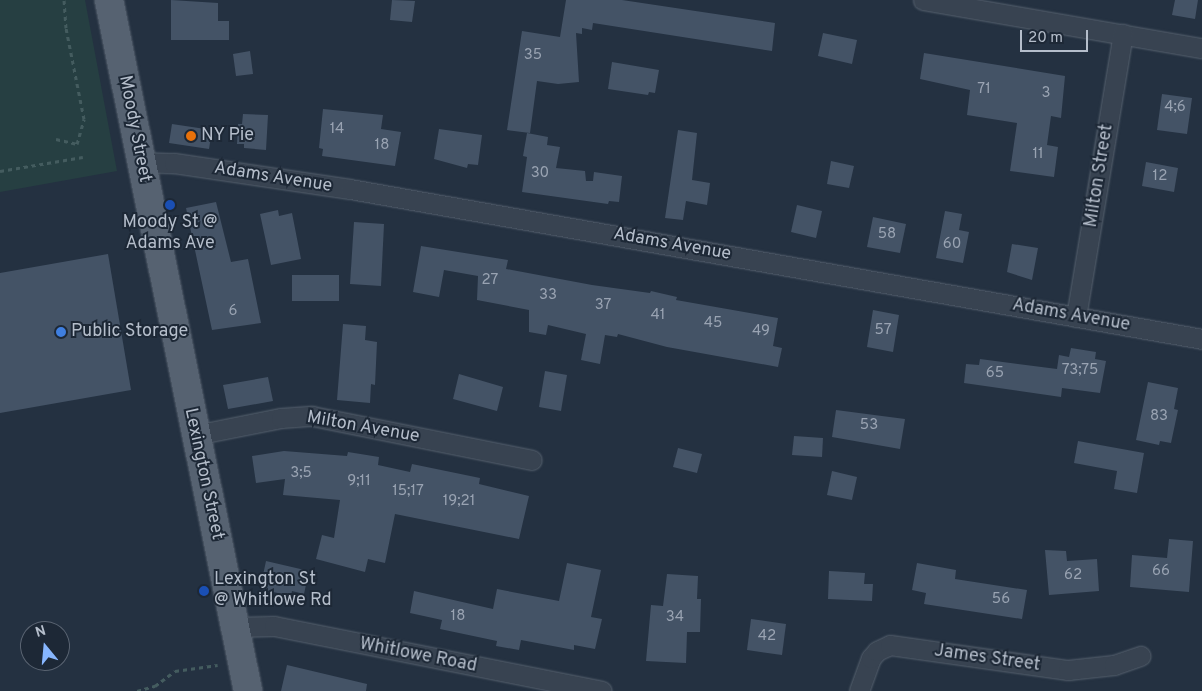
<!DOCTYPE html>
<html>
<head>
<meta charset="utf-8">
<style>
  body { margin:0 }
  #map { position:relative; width:1202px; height:691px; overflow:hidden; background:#243141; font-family:Overpass,sans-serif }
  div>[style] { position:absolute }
  .green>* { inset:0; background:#263f42 }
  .building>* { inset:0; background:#445366 }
  .path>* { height:3px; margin-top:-1.5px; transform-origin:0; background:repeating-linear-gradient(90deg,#445c5f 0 4px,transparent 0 8px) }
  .roads { filter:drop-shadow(0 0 1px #56616e) drop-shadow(0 0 1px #56616e) }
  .street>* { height:19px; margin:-9.5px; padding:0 9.5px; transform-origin:9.5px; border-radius:9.5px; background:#384351 }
  .primary>* { height:28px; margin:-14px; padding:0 14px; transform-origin:14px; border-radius:14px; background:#566271 }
  .dots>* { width:14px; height:14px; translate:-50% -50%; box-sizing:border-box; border:2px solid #1d2836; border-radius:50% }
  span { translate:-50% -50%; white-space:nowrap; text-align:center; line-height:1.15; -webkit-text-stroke:4px #1d2836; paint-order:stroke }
  .number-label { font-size:15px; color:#99a3b2 }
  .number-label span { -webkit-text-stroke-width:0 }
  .street-label { font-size:18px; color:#b5becb }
  .poi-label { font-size:18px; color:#b5becb }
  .left { translate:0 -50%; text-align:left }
  .north { position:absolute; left:20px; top:621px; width:50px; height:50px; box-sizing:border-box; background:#1d2836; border:1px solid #5a6472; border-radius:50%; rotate:343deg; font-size:14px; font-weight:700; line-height:20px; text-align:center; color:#b5becb }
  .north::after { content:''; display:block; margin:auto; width:18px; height:22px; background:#87b6fe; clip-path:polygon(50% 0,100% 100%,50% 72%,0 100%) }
  .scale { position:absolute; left:1020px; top:30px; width:68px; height:22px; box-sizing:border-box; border:2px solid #b5becb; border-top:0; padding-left:6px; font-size:15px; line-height:18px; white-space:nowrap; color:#b5becb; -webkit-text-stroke:4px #1d2836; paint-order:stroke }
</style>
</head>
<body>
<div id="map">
  <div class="green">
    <div style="clip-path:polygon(0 0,85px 0,117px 171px,0 192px)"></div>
  </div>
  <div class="building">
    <div style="clip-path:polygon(171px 0,218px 3px,218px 21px,229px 21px,229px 40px,171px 40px)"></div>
    <div style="clip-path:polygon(392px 0,415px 1px,412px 22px,390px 20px)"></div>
    <div style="clip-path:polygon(566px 0,622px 0,775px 23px,772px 51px,593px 23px,592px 30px,582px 28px,582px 34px,576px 33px,579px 82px,558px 84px,537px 81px,530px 133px,507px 130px,522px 31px,560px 37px)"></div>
    <div style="clip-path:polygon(1175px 0,1198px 0,1195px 19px,1172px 15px)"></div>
    <div style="clip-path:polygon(823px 33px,857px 40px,852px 64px,818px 56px)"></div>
    <div style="clip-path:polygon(250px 51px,253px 74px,236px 76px,233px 54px)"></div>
    <div style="clip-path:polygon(924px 53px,1065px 76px,1061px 118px,1051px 116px,1047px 145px,1058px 147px,1054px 177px,1010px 171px,1017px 123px,967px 115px,970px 90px,920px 79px)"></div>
    <div style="clip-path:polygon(612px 62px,659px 70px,655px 93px,649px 92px,648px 95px,608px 89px)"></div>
    <div style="clip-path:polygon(1162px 94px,1192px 98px,1187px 134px,1157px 130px)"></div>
    <div style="clip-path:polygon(323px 109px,383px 115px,381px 129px,401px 132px,395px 166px,322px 156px,323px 149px,319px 148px)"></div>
    <div style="clip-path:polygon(243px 114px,268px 115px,266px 150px,244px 148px,244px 144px,237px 144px,238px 124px,242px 124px)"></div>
    <div style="clip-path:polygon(172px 124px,212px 130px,209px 149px,169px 143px)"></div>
    <div style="clip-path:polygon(439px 129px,482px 135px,478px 165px,468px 164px,467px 168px,434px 159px)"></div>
    <div style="clip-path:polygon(678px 130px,697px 133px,692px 180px,710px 183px,707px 205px,686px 201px,683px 220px,665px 218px)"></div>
    <div style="clip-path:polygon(527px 133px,548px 137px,547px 145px,560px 147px,556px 168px,585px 171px,586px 181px,593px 181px,594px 172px,622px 176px,619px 202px,609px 201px,608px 204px,522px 192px,527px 157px,523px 156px)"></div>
    <div style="clip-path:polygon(831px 161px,854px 166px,849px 188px,827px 184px)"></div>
    <div style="clip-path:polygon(1146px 162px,1178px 168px,1174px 192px,1142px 186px)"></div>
    <div style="clip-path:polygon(216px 202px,231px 262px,248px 259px,261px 323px,212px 330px,186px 208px)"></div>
    <div style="clip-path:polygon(797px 205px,822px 211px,816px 238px,791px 232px)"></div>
    <div style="clip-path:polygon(278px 210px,279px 216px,292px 213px,301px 259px,271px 265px,260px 214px)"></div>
    <div style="clip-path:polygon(945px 211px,962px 214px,959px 230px,969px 232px,963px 263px,936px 258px)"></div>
    <div style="clip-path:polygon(873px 217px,906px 224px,900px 253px,867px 247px)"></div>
    <div style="clip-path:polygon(354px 222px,384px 224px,381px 286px,350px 284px)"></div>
    <div style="clip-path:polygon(1012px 244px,1038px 248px,1032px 280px,1007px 272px)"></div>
    <div style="clip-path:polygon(421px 246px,508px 260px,506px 269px,592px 285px,650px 293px,651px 291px,677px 297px,676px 300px,778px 318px,773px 346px,782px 348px,778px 367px,667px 347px,618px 334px,617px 337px,605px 335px,600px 364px,581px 360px,586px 334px,548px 325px,546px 335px,529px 332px,529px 310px,477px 300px,478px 276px,444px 270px,439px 297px,413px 292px)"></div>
    <div style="clip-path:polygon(108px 254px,131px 390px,0 413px,0 273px)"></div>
    <div style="clip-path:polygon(292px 275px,339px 275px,339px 301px,292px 301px)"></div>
    <div style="clip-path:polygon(873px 310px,899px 315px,893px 352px,867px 347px)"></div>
    <div style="clip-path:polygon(343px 324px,366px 326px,365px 340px,377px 342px,375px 385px,371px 384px,370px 403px,337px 400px)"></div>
    <div style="clip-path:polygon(1071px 348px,1096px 352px,1095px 359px,1106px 361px,1100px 393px,1062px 388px,1061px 397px,964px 383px,966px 364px,979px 365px,980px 359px,1057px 369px,1059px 355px,1069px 357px)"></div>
    <div style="clip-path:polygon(545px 371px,567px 375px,561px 411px,539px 407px)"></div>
    <div style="clip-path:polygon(459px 374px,503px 387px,497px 411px,453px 399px)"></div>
    <div style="clip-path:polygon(268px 377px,273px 401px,228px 409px,223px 385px)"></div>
    <div style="clip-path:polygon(1148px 382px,1178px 388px,1174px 409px,1178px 410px,1171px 443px,1160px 441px,1159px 445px,1136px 440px)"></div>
    <div style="clip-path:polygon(836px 410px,905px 419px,900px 449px,832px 437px)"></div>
    <div style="clip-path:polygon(794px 436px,823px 438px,822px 457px,792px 455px)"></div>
    <div style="clip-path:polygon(1078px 441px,1144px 453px,1137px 493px,1114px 489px,1117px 471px,1074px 463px)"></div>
    <div style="clip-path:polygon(678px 448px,702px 454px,697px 473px,673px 467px)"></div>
    <div style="clip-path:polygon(284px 451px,347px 456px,348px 452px,379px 457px,378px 465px,410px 472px,412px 464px,480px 478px,479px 484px,529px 496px,519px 539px,395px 514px,385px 563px,368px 559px,365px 572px,316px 559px,322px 535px,334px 538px,340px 500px,283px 495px,285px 479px,256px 483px,252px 456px)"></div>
    <div style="clip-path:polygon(832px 471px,857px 477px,852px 500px,827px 495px)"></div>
    <div style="clip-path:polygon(1169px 539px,1193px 541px,1189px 592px,1130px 587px,1132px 555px,1167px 558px)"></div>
    <div style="clip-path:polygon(1045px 550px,1066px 551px,1067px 561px,1097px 559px,1099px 591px,1049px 595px)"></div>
    <div style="clip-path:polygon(266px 561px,309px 571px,304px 594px,292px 591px,291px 596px,260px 589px)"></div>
    <div style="clip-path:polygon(567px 563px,601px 570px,591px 617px,602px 619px,595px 649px,574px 645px,574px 650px,521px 640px,519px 650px,496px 646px,497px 641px,440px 629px,442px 620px,410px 613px,414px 591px,493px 609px,497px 589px,559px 601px)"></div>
    <div style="clip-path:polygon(917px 563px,956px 570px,955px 579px,1027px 590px,1022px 619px,924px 604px,926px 593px,912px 590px)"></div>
    <div style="clip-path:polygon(829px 571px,865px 573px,864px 584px,873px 584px,872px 601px,828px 599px)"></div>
    <div style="clip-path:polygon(667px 574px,698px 576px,697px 599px,701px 599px,700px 632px,687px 632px,686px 663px,646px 661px,651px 605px,663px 606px)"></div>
    <div style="clip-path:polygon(751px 619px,786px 624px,782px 655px,747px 650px)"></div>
    <div style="clip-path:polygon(287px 665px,367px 684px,366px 691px,281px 691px)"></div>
  </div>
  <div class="path">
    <div style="left:56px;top:139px;width:22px;rotate:13deg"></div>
    <div style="left:77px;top:144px;width:26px;rotate:-74deg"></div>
    <div style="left:84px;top:119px;width:93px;rotate:-101.2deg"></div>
    <div style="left:66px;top:28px;width:28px;rotate:-94deg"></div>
    <div style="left:0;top:171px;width:84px;rotate:-9.6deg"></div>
    <div style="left:137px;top:691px;width:19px;rotate:-16deg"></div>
    <div style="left:155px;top:686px;width:25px;rotate:-37deg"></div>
    <div style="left:175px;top:671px;width:43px;rotate:-7.9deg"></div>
  </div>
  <div class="roads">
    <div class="street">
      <div style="left:923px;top:0;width:283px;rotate:9.8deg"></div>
      <div style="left:141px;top:162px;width:33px;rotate:2deg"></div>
      <div style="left:174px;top:163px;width:178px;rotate:8.4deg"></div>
      <div style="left:350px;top:189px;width:865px;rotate:9.98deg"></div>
      <div style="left:1076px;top:317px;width:287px;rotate:-80.6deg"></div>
      <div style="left:195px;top:435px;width:88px;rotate:-11.2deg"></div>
      <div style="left:281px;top:418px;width:31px;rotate:-4deg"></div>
      <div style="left:312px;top:416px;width:224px;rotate:11.3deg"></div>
      <div style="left:234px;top:627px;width:40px;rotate:-1.4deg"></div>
      <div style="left:274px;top:626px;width:334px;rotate:11.2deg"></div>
      <div style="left:859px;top:691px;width:35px;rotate:-70deg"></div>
      <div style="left:871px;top:658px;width:9px;rotate:-49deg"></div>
      <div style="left:877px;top:651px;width:14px;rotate:-25deg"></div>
      <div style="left:890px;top:645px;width:180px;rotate:8deg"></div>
      <div style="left:1068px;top:670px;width:46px;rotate:-6.2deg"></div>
      <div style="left:1114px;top:665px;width:28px;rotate:-19deg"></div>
    </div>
    <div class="primary">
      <div style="left:109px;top:0;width:705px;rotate:78.63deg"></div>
    </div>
  </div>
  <div class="dots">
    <div style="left:191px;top:136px;background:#e8710a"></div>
    <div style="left:170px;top:205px;background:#1a4fb4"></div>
    <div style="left:61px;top:332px;background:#3f7fe0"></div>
    <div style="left:204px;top:591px;background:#1a4fb4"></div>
  </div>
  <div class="number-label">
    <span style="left:533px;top:56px">35</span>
    <span style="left:984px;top:90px">71</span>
    <span style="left:1046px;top:94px">3</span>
    <span style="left:1175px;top:108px">4;6</span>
    <span style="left:337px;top:130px">14</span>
    <span style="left:382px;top:146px">18</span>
    <span style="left:1038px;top:155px">11</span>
    <span style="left:540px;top:174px">30</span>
    <span style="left:1160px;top:177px">12</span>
    <span style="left:887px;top:235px">58</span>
    <span style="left:952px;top:245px">60</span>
    <span style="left:490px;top:281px">27</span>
    <span style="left:548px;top:296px">33</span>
    <span style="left:603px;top:306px">37</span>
    <span style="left:233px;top:312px">6</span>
    <span style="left:658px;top:316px">41</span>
    <span style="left:713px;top:324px">45</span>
    <span style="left:883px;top:331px">57</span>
    <span style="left:761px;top:332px">49</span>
    <span style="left:1080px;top:371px">73;75</span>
    <span style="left:995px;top:374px">65</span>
    <span style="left:1159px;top:417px">83</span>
    <span style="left:869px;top:426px">53</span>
    <span style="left:301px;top:474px">3;5</span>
    <span style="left:359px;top:482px">9;11</span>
    <span style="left:408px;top:492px">15;17</span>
    <span style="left:459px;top:502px">19;21</span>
    <span style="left:1161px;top:572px">66</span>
    <span style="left:1073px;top:576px">62</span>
    <span style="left:1001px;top:600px">56</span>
    <span style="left:458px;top:617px">18</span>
    <span style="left:675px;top:618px">34</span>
    <span style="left:767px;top:637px">42</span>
  </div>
  <div class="street-label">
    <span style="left:134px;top:129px;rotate:79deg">Moody Street</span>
    <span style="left:1100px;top:176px;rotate:-81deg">Milton Street</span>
    <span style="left:273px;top:178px;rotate:9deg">Adams Avenue</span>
    <span style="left:672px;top:245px;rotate:10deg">Adams Avenue</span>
    <span style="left:1071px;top:316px;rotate:10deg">Adams Avenue</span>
    <span style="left:363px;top:428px;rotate:10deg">Milton Avenue</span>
    <span style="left:203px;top:474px;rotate:78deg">Lexington Street</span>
    <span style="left:418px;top:656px;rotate:11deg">Whitlowe Road</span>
    <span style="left:987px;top:659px;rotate:8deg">James Street</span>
  </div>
  <div class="poi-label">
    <span class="left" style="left:201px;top:136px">NY Pie</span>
    <span style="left:170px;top:234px">Moody St @<br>Adams Ave</span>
    <span class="left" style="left:71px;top:332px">Public Storage</span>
    <span class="left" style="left:214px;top:591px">Lexington St<br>@ Whitlowe Rd</span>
  </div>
  <div class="north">N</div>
  <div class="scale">20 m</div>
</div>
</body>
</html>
